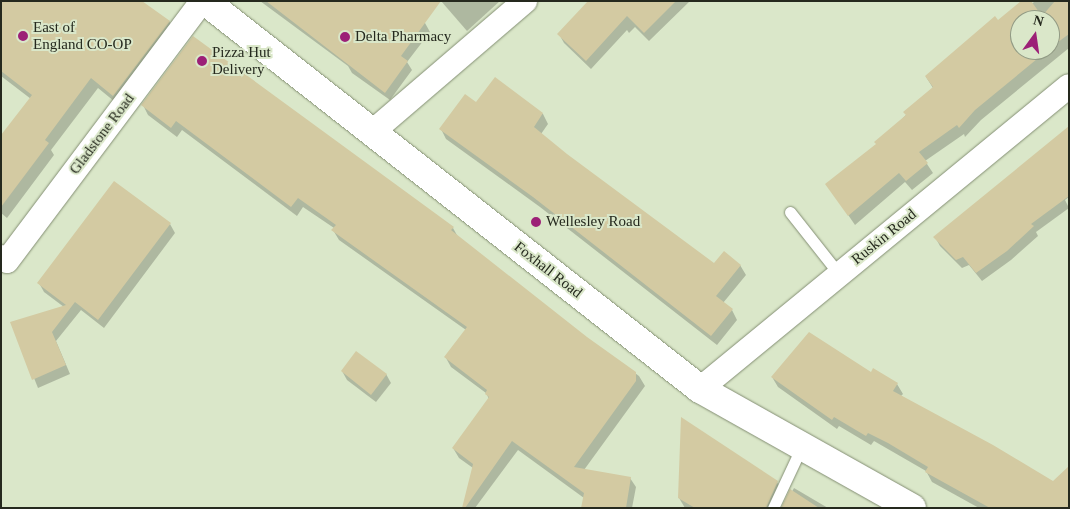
<!DOCTYPE html>
<html>
<head>
<meta charset="utf-8">
<style>
  body { margin:0 }
  #map { position:relative; width:1070px; height:509px; overflow:hidden; background:#dae7c9; font-family:Georgia,serif }
  div>[style] { position:absolute }
  .shadow>* { inset:0; background:#0003 }
  .building>* { inset:0; background:#d3caa2 }
  .roads { filter:drop-shadow(0 0 1px #848f74) drop-shadow(0 0 1px #848f74) }
  .lane>* { height:11px; margin:-5.5px; padding:0 5.5px; transform-origin:5.5px; border-radius:5.5px; background:#fff }
  .street>* { height:24px; margin:-12px; padding:0 12px; transform-origin:12px; border-radius:12px; background:#fff }
  .secondary>* { height:28px; margin:-14px; padding:0 14px; transform-origin:14px; border-radius:14px; background:#fff }
  .dots>* { width:14px; height:14px; translate:-50% -50%; box-sizing:border-box; border:2px solid #dae7c9; border-radius:50% }
  span { translate:-50% -50%; white-space:nowrap; text-align:center; line-height:1.15; -webkit-text-stroke:4px #dae7c9; paint-order:stroke }
  .poi-label { font-size:15px; color:#25291e }
  .left { translate:0 -50%; text-align:left }
  .street-label { font-size:15px; color:#25291e }
  .frame { position:absolute; inset:0; border:2px solid #25291e; pointer-events:none }
  .north { position:absolute; left:1010px; top:10px; width:50px; height:50px; box-sizing:border-box; background:#dae7c9; border:1px solid #929b85; border-radius:50%; rotate:14deg; font-size:14px; font-weight:700; line-height:20px; text-align:center; color:#25291e }
  .north::after { content:''; display:block; margin:auto; width:18px; height:22px; background:#9c2077; clip-path:polygon(50% 0,100% 100%,50% 72%,0 100%) }
</style>
</head>
<body>
<div id="map">
  <div class="shadow">
    <div style="clip-path:polygon(1px 1px,169px 21px,176px 32px,120px 106px,98px 88px,51px 150px,54px 155px,7px 218px,1px 213px,1px 137px,31px 99px,1px 76px)"></div>
    <div style="clip-path:polygon(260px 1px,359px 1px,425px 23px,430px 32px,407px 62px,412px 70px,390px 100px,352px 73px,348px 66px)"></div>
    <div style="clip-path:polygon(441px 1px,500px 1px,467px 31px)"></div>
    <div style="clip-path:polygon(601px 1px,690px 1px,649px 41px,635px 27px,629px 33px,627px 30px,591px 69px,564px 43px,559px 34px)"></div>
    <div style="clip-path:polygon(evenodd,1036px 1px,1069px 1px,1069px 48px,981px 120px,965px 137px,964px 134px,925px 161px,933px 173px,912px 190px,905px 182px,855px 225px,827px 184px,877px 144px,933px 88px,926px 77px,998px 22px,1036px 1px,1020px 20px,1050px 20px,1050px 50px,1020px 50px,1020px 20px)"></div>
    <div style="clip-path:polygon(495px 79px,543px 114px,548px 124px,541px 134px,566px 155px,715px 265px,740px 265px,746px 275px,723px 303px,732px 310px,737px 320px,717px 345px,540px 207px,446px 139px,441px 129px,477px 104px)"></div>
    <div style="clip-path:polygon(143px 105px,453px 228px,458px 237px,586px 338px,639px 376px,645px 386px,584px 470px,630px 478px,636px 487px,632px 508px,583px 508px,584px 498px,518px 450px,475px 508px,463px 508px,473px 468px,459px 458px,453px 448px,489px 399px,486px 393px,451px 367px,446px 358px,466px 330px,339px 240px,333px 230px,334px 228px,303px 207px,297px 216px,182px 130px,177px 137px,148px 115px)"></div>
    <div style="clip-path:polygon(1069px 128px,1069px 197px,1065px 200px,1069px 208px,1036px 232px,1038px 236px,1011px 260px,982px 281px,969px 265px,962px 268px,940px 246px,935px 237px)"></div>
    <div style="clip-path:polygon(170px 224px,175px 233px,104px 328px,81px 310px,56px 341px,70px 374px,38px 388px,12px 323px,64px 307px,44px 292px,39px 283px)"></div>
    <div style="clip-path:polygon(342px 371px,386px 374px,391px 383px,376px 402px,347px 380px)"></div>
    <div style="clip-path:polygon(871px 374px,897px 384px,903px 394px,901px 396px,1053px 483px,1069px 508px,979px 508px,932px 482px,926px 471px,874px 441px,871px 445px,839px 426px,837px 429px,778px 387px,772px 377px)"></div>
    <div style="clip-path:polygon(777px 482px,782px 492px,775px 508px,685px 508px,679px 498px)"></div>
    <div style="clip-path:polygon(794px 488px,828px 508px,783px 508px)"></div>
  </div>
  <div class="building">
    <div style="clip-path:polygon(1px 1px,142px 1px,170px 21px,113px 96px,91px 78px,45px 140px,49px 143px,1px 207px,1px 135px,32px 95px,1px 71px)"></div>
    <div style="clip-path:polygon(266px 1px,441px 1px,401px 56px,408px 61px,385px 93px)"></div>
    <div style="clip-path:polygon(588px 1px,676px 1px,644px 33px,627px 16px,586px 61px,557px 34px)"></div>
    <div style="clip-path:polygon(1021px 1px,1031px 1px,1042px 16px,1055px 1px,1069px 1px,1069px 34px,1050px 48px,1050px 20px,1020px 20px,1020px 50px,1048px 50px,975px 110px,959px 128px,957px 125px,919px 152px,928px 163px,906px 181px,899px 173px,848px 216px,825px 184px,876px 144px,874px 142px,906px 115px,903px 112px,933px 87px,925px 76px,995px 16px,998px 20px)"></div>
    <div style="clip-path:polygon(193px 36px,454px 227px,451px 230px,587px 337px,636px 372px,636px 381px,574px 467px,631px 477px,626px 508px,581px 508px,584px 493px,512px 441px,465px 508px,462px 508px,473px 464px,452px 448px,489px 397px,485px 394px,487px 390px,444px 357px,467px 327px,331px 230px,336px 225px,298px 198px,291px 207px,176px 121px,171px 128px,141px 105px)"></div>
    <div style="clip-path:polygon(495px 77px,543px 113px,534px 127px,567px 154px,714px 263px,724px 251px,741px 265px,716px 296px,733px 309px,711px 336px,533px 197px,439px 129px,465px 94px,476px 102px)"></div>
    <div style="clip-path:polygon(1069px 126px,1069px 196px,1031px 224px,1034px 226px,1007px 251px,976px 273px,963px 257px,956px 260px,933px 237px)"></div>
    <div style="clip-path:polygon(114px 181px,171px 223px,98px 320px,75px 302px,52px 332px,66px 365px,32px 380px,10px 322px,66px 305px,37px 283px)"></div>
    <div style="clip-path:polygon(809px 332px,871px 372px,873px 368px,898px 383px,893px 391px,993px 445px,1053px 481px,1069px 466px,1069px 508px,990px 508px,925px 472px,928px 467px,888px 443px,868px 433px,866px 436px,834px 417px,832px 420px,771px 377px)"></div>
    <div style="clip-path:polygon(356px 351px,387px 374px,371px 395px,341px 371px)"></div>
    <div style="clip-path:polygon(681px 417px,778px 481px,766px 508px,695px 508px,678px 498px)"></div>
    <div style="clip-path:polygon(790px 489px,819px 508px,781px 508px)"></div>
  </div>
  <div class="roads">
    <div class="lane">
      <div style="left:790px;top:212px;width:79px;rotate:51.7deg"></div>
      <div style="left:773px;top:508px;width:68px;rotate:-64.9deg"></div>
    </div>
    <div class="street">
      <div style="left:371px;top:133px;width:203px;rotate:-40.6deg"></div>
      <div style="left:1px;top:257px;width:7px;rotate:34deg"></div>
      <div style="left:7px;top:261px;width:325px;rotate:-53.1deg"></div>
      <div style="left:700px;top:389px;width:477px;rotate:-39.4deg"></div>
    </div>
    <div class="secondary">
      <div style="left:205px;top:1px;width:629px;rotate:38.09deg"></div>
      <div style="left:700px;top:389px;width:243px;rotate:29.3deg"></div>
    </div>
  </div>
  <div class="dots">
    <div style="left:23px;top:36px;background:#9c2077"></div>
    <div style="left:345px;top:37px;background:#9c2077"></div>
    <div style="left:202px;top:61px;background:#9c2077"></div>
    <div style="left:536px;top:222px;background:#9c2077"></div>
  </div>
  <div class="poi-label">
    <span class="left" style="left:33px;top:36px">East of<br>England CO-OP</span>
    <span class="left" style="left:355px;top:37px">Delta Pharmacy</span>
    <span class="left" style="left:212px;top:61px">Pizza Hut<br>Delivery</span>
    <span class="left" style="left:546px;top:222px">Wellesley Road</span>
  </div>
  <div class="street-label">
    <span style="left:102px;top:134px;rotate:-53deg">Gladstone Road</span>
    <span style="left:884px;top:237px;rotate:-39deg">Ruskin Road</span>
    <span style="left:548px;top:270px;rotate:38deg">Foxhall Road</span>
  </div>
  <div class="frame"></div>
  <div class="north">N</div>
</div>
</body>
</html>
